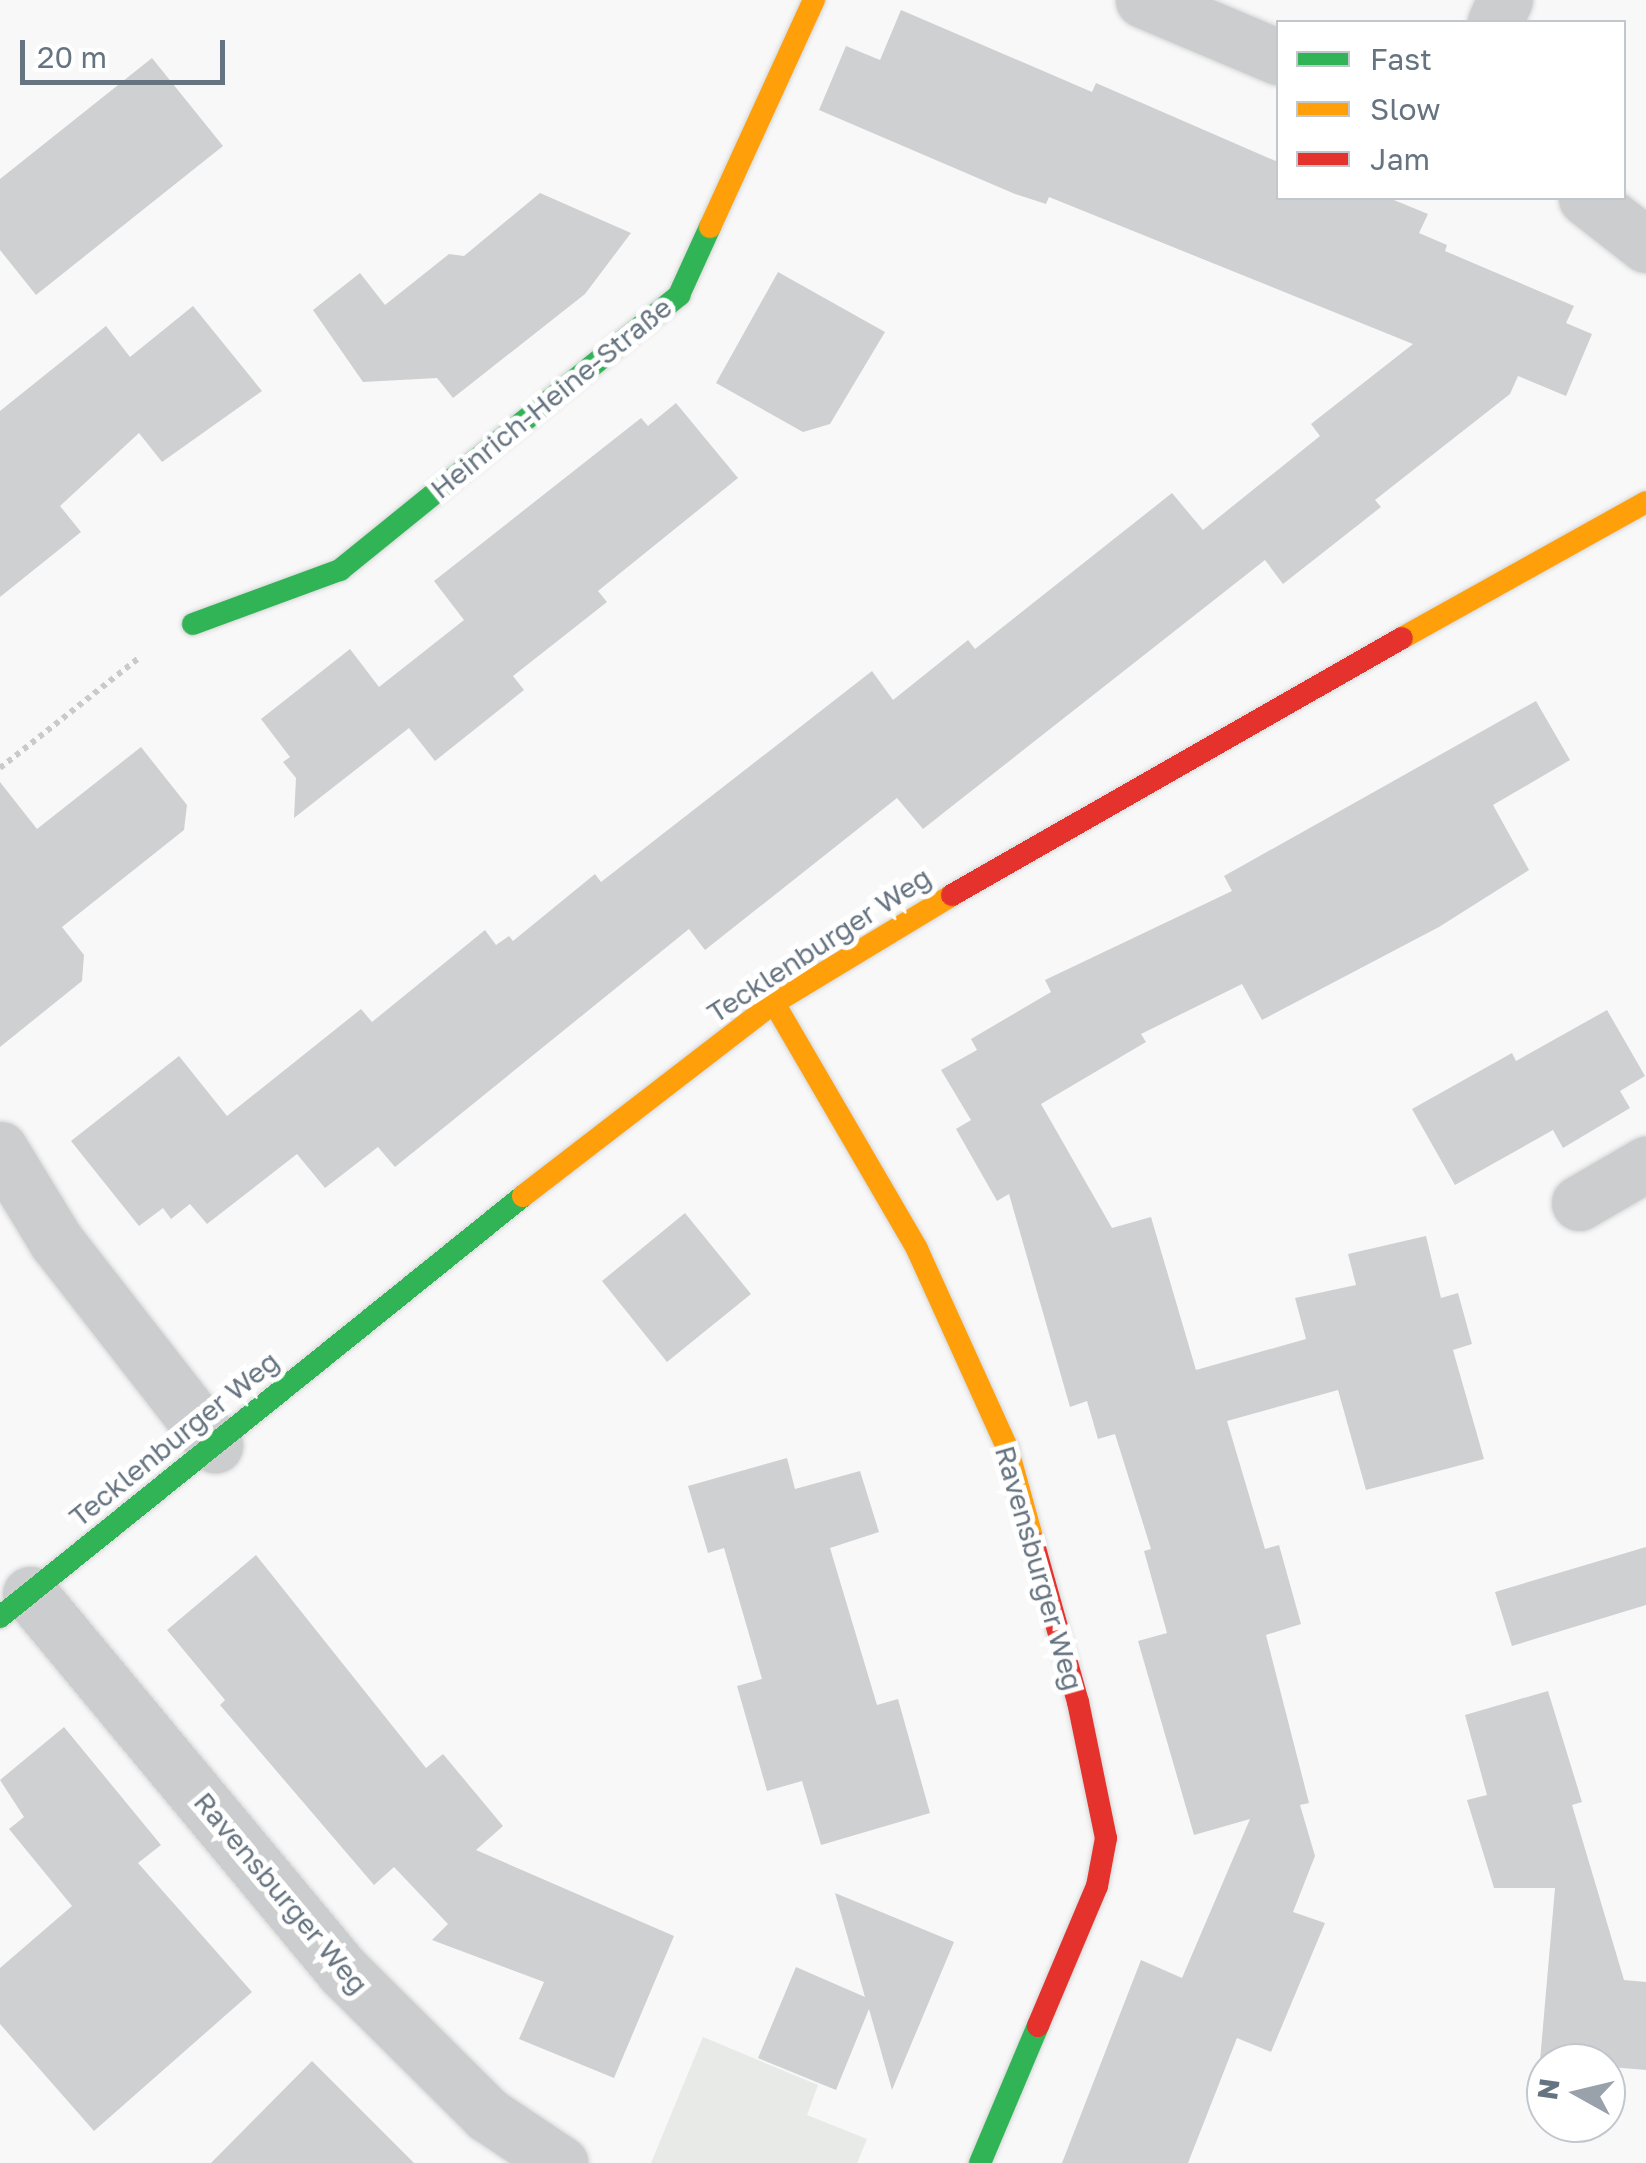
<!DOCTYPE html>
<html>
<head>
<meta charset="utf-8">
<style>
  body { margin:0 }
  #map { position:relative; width:1646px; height:2163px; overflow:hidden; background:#f8f8f8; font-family:"Golos Text",sans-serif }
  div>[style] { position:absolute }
  .green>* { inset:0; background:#e7eae6 }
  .building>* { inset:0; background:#cfd0d2 }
  .path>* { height:6px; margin-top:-3px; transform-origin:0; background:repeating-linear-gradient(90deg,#c9cacb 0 5px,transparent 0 10px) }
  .roads { filter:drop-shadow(0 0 2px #d5d6d7) drop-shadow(0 0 2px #d5d6d7) }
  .street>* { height:55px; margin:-27.5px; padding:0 27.5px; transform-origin:27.5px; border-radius:27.5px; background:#cbcdce }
  .fast>* { height:22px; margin:-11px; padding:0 11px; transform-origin:11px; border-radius:11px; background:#30b455 }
  .slow>* { height:22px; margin:-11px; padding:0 11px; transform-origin:11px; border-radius:11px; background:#ff9f0a }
  .jam>* { height:22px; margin:-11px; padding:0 11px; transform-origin:11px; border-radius:11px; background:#e5322d }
  span { translate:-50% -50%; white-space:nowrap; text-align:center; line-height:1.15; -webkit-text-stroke:10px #fff; paint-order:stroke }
  .street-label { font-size:28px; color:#667481 }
  .legend { position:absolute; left:1276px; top:20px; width:350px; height:180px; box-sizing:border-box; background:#fff; border:2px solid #c2c7cd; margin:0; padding:12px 18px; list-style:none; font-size:30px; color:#667481 }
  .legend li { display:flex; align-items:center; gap:20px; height:50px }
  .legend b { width:50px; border:2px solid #c2c7cd }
  .north { position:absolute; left:1526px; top:2043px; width:100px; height:100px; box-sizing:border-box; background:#fff; border:2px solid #c2c7cd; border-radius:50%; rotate:278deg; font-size:28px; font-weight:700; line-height:40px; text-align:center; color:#667481 }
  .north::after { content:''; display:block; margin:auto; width:35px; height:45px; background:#99a2ab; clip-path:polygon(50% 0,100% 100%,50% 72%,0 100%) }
  .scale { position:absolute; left:20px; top:40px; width:205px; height:45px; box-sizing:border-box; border:5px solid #667481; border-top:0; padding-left:12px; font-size:30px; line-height:35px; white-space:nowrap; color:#667481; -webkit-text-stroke:8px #fff; paint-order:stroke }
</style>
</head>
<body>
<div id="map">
  <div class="green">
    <div style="clip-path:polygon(703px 2037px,818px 2085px,807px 2115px,867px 2139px,857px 2163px,651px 2163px)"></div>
  </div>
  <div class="building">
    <div style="clip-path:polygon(901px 10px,1092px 92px,1096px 83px,1278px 162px,1278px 198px,1389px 198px,1428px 214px,1419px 233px,1447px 245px,1445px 251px,1574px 306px,1566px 323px,1592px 334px,1566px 396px,1518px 376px,1510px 394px,1375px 500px,1381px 507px,1283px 584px,1265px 560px,923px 829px,897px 798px,705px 950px,689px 929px,395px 1167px,378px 1147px,325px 1188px,297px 1154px,207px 1224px,190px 1204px,171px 1219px,163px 1208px,139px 1226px,71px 1141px,179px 1056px,227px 1116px,361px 1009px,372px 1022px,485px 930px,496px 945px,509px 936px,513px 941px,595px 874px,601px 882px,872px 671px,893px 700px,968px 640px,975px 649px,1172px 493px,1203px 530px,1320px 436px,1311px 424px,1413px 344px,1049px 197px,1046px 204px,1015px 194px,819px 110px,846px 46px,880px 60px)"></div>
    <div style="clip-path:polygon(152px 58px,223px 146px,36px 295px,0 250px,0 179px)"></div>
    <div style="clip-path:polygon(540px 193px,631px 233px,585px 294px,453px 398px,437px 378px,363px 382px,313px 310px,360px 273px,385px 305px,449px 254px,464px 256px)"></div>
    <div style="clip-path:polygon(778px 272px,885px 332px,830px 424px,803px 432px,716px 383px)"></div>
    <div style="clip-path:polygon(193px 306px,262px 391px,162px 462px,139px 433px,60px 506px,81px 532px,0 597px,0 411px,106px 326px,130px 357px)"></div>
    <div style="clip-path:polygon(676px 403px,738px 478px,598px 591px,607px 602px,513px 676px,524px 690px,435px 761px,409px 728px,294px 818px,296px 778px,283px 762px,290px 757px,261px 719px,350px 649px,379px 687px,464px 620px,434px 581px,641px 418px,648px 426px)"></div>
    <div style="clip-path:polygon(1536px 701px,1570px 760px,1493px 805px,1529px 870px,1439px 927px,1262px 1020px,1242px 984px,1141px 1034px,1146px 1042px,1041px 1104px,1112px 1228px,1151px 1217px,1196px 1370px,1306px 1339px,1295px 1298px,1356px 1285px,1348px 1254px,1426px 1236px,1441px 1298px,1458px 1293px,1472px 1344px,1453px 1350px,1484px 1459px,1366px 1490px,1338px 1390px,1227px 1421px,1265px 1549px,1279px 1545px,1301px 1624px,1266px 1635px,1309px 1803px,1300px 1805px,1315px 1856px,1293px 1912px,1325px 1923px,1271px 2052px,1237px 2038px,1188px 2163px,1062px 2163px,1141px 1960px,1182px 1978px,1250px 1819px,1194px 1835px,1138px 1641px,1167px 1633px,1144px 1551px,1151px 1549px,1115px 1434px,1098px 1439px,1087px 1401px,1070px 1407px,1009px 1194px,997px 1201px,956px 1129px,971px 1120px,941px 1070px,977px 1050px,971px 1039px,1051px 992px,1045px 980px,1232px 891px,1224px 876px)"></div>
    <div style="clip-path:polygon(141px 747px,187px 805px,184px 830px,62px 927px,84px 955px,82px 981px,0 1047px,0 782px,37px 829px)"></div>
    <div style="clip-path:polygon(1607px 1010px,1645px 1076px,1620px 1091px,1630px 1108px,1563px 1148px,1553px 1130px,1455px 1185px,1412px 1109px,1512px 1053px,1516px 1061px)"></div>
    <div style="clip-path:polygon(685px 1213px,751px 1294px,667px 1362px,602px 1281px)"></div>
    <div style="clip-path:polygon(787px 1458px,795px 1489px,860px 1471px,879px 1532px,830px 1548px,877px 1705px,898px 1699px,930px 1813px,821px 1845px,802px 1781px,767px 1791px,737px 1686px,762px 1679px,724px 1548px,708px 1553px,688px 1486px)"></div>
    <div style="clip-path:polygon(1646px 1547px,1646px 1605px,1512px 1646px,1495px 1592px)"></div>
    <div style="clip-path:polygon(256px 1555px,426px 1768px,443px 1754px,503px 1826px,476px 1850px,674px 1936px,614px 2078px,519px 2039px,544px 1982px,432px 1940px,448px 1924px,394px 1867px,374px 1885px,220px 1705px,225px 1700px,167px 1630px)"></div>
    <div style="clip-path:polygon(1548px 1691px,1582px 1802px,1572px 1805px,1624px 1980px,1646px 1982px,1646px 2070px,1540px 2061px,1555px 1888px,1494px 1888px,1467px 1800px,1487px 1795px,1465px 1715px)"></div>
    <div style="clip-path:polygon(64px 1727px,161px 1845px,138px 1863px,252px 1992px,94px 2131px,0 2024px,0 1968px,72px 1906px,9px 1829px,24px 1817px,0 1780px)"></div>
    <div style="clip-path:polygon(835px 1893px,954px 1942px,892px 2090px,869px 2009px,836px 2090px,758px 2058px,796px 1967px,865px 1997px)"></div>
    <div style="clip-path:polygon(312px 2061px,414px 2163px,211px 2163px)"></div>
  </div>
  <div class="path">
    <div style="left:0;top:768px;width:179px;rotate:-38.4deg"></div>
  </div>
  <div class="roads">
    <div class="street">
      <div style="left:1143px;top:0;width:147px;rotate:22.9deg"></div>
      <div style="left:1495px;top:22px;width:24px;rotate:-66deg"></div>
      <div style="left:1586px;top:198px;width:76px;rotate:38.1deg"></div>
      <div style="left:0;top:1149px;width:108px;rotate:58.7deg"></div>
      <div style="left:56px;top:1241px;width:259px;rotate:52.1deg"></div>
      <div style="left:1579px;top:1203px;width:78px;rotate:-30.2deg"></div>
      <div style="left:30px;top:1594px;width:491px;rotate:50.3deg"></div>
      <div style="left:344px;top:1972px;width:203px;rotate:44.8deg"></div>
      <div style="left:488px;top:2115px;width:87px;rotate:33.7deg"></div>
    </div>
    <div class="fast">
      <div style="left:193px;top:624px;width:157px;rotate:-20.2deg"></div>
      <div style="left:340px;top:570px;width:437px;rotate:-39deg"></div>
      <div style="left:679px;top:295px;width:75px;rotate:-65.5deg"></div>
      <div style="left:0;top:1617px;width:671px;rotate:-38.83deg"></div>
      <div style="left:980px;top:2163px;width:149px;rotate:-67.1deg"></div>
    </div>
    <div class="slow">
      <div style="left:710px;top:227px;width:250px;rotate:-65.4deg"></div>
      <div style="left:1402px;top:638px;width:279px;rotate:-29.1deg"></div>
      <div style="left:774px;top:1003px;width:285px;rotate:59.8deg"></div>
      <div style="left:917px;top:1249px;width:217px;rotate:65.6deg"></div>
      <div style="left:1007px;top:1447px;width:98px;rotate:74.5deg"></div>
      <div style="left:523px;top:1196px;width:317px;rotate:-37.6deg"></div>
      <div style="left:774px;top:1003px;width:208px;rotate:-31.2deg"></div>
    </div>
    <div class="jam">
      <div style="left:952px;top:895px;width:518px;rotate:-29.73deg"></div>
      <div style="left:1033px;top:1541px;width:167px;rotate:74.4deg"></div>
      <div style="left:1078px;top:1702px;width:139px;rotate:78.4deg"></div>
      <div style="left:1106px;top:1838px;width:49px;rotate:100.6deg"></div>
      <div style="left:1097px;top:1886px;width:152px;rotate:112.9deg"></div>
    </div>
  </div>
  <div class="street-label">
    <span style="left:551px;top:398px;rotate:-39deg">Heinrich-Heine-Straße</span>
    <span style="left:819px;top:945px;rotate:-33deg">Tecklenburger Weg</span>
    <span style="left:174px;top:1439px;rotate:-39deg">Tecklenburger Weg</span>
    <span style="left:1039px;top:1568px;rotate:74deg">Ravensburger Weg</span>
    <span style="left:281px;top:1893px;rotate:50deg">Ravensburger Weg</span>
  </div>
  <ul class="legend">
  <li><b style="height:12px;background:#30b455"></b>Fast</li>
  <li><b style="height:12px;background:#ff9f0a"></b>Slow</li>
  <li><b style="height:12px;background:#e5322d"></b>Jam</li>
  </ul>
  <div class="north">N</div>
  <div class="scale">20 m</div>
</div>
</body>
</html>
